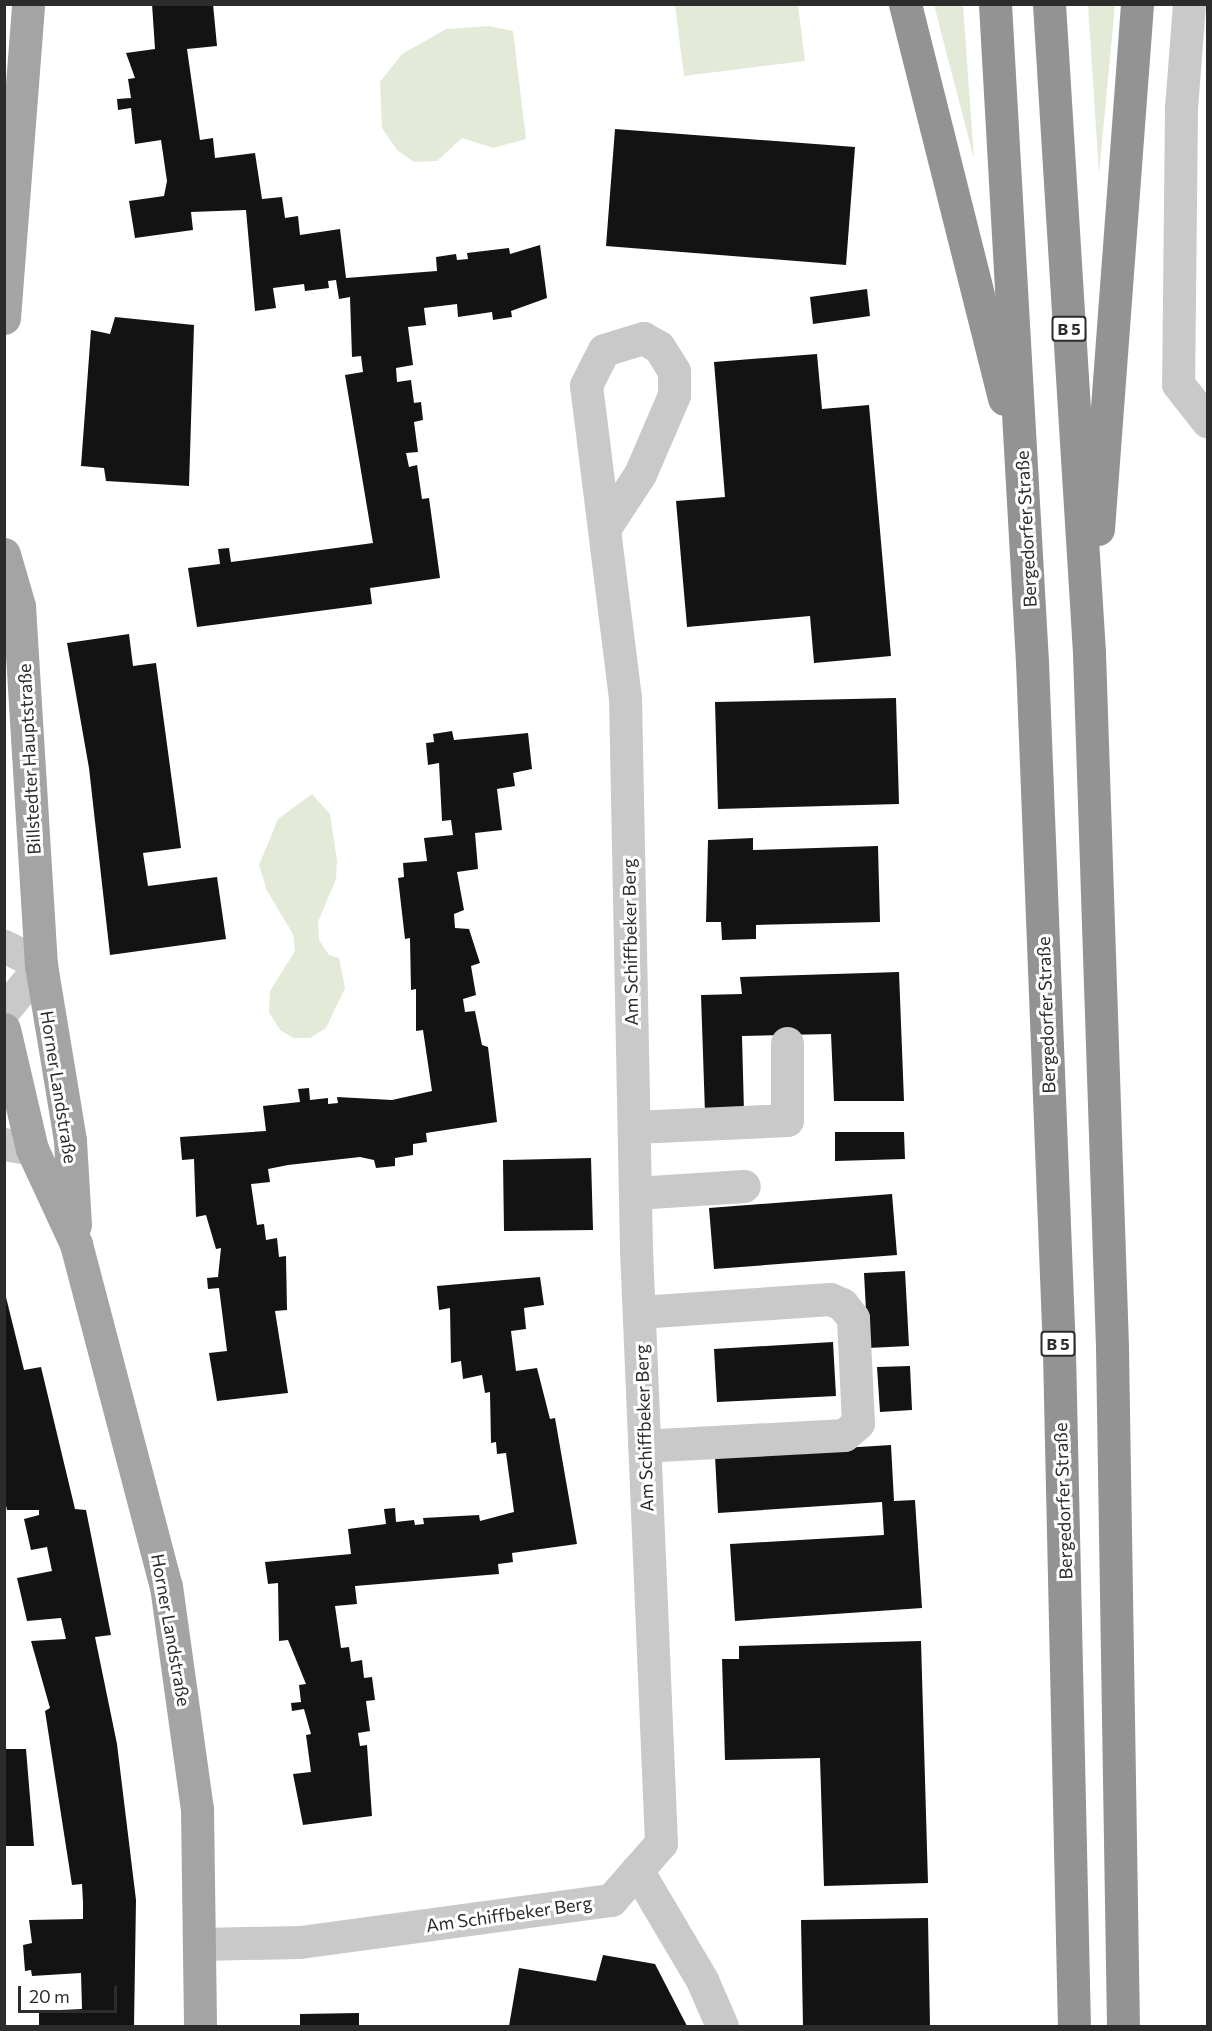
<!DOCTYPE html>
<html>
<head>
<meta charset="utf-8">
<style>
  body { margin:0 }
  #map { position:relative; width:1212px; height:2031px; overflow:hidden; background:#fff; font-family:Commissioner,sans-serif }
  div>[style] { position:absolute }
  .green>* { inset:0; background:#e3ebd8 }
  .building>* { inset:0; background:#131313 }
  .minor>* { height:33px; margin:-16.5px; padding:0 16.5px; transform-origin:16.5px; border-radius:16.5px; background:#c9c9c9 }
  .major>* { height:33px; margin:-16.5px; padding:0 16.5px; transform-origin:16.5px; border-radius:16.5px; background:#a4a4a4 }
  .highway>* { height:33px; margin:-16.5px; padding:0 16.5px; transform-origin:16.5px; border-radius:16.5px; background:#939393 }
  span { translate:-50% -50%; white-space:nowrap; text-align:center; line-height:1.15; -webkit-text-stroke:6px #fff; paint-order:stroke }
  .shield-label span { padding:2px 4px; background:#fff; border:2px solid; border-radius:4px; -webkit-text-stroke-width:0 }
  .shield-label { font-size:16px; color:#2c2c2c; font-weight:700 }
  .street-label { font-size:18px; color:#2c2c2c }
  .frame { position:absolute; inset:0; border:6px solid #2c2c2c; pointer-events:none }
  .scale { position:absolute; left:18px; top:1986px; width:99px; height:27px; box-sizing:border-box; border:3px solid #2c2c2c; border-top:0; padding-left:8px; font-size:18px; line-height:21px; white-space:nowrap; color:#2c2c2c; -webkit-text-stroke:4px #fff; paint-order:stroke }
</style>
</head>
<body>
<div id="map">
  <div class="green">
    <div style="clip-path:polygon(675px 5px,798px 5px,805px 61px,684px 76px)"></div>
    <div style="clip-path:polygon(934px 5px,963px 5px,974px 159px)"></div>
    <div style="clip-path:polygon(1088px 5px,1115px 5px,1099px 174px)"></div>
    <div style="clip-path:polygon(489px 26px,513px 31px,526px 139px,493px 148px,462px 138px,437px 161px,414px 162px,397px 150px,382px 128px,380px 82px,402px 54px,446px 29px)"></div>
    <div style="clip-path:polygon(312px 794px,330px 814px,337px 861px,336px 879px,318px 922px,319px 940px,329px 955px,339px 958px,345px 988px,326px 1028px,310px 1038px,294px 1038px,281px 1031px,269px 1013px,270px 991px,295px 951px,293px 934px,267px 891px,259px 865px,278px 819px)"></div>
  </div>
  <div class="building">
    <div style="clip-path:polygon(152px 4px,213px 4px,217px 46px,187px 49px,200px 140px,213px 138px,215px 158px,255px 153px,262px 199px,282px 197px,285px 218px,298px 216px,300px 235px,340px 229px,346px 278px,437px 271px,436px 257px,456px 254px,457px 260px,468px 259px,467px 253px,509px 248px,510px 254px,540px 245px,547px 298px,511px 311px,512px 317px,493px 320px,492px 312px,458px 317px,457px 304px,424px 308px,426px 325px,408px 327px,413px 365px,396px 368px,397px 382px,411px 380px,414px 403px,421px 402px,423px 420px,414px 422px,418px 452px,406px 453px,409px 467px,417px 465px,422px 499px,429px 498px,440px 578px,370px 588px,372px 604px,197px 627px,188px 568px,220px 564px,218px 549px,229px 548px,231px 562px,373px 543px,345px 375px,363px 372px,361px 356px,352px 357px,350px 297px,339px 299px,336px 280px,328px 281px,329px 288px,305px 291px,304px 284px,273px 288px,276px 308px,255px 311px,246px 210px,191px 212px,193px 230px,135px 238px,129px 201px,164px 196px,167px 181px,161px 140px,135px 144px,131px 108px,118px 110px,117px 99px,131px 98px,128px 79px,135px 78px,126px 53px,155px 49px)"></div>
    <div style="clip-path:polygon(615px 129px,855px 147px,846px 265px,606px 246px)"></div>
    <div style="clip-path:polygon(867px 289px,870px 316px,813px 324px,810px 297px)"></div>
    <div style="clip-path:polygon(115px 317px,194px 325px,189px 486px,106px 481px,104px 468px,81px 466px,91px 330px,110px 334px)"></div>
    <div style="clip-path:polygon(817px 354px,822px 409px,869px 405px,891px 656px,814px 663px,810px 616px,687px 627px,676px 501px,725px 497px,714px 362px)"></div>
    <div style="clip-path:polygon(129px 634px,133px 666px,156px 663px,181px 848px,143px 853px,148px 886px,217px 877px,226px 939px,110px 955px,89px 768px,67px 643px)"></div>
    <div style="clip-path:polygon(896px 698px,899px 804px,718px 809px,715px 702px)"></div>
    <div style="clip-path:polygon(452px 731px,454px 740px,528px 733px,532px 769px,513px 773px,515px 786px,497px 789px,502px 830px,475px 833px,478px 869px,457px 872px,464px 910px,454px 914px,455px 928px,469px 929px,480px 963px,471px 966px,476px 995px,463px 999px,465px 1012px,475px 1011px,482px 1045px,488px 1047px,497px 1122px,426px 1133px,427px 1142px,413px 1144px,413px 1155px,395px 1158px,395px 1166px,376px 1168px,374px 1160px,360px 1157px,288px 1165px,268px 1169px,270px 1182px,251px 1184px,257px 1225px,264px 1224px,266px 1240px,277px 1238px,279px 1257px,286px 1256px,287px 1310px,275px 1311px,288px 1393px,217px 1401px,209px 1353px,227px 1351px,219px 1288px,208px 1289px,207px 1278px,218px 1277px,221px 1248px,216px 1249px,206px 1215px,196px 1217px,194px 1159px,182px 1160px,180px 1137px,266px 1131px,263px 1106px,300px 1102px,298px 1089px,309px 1088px,310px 1100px,328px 1098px,328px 1104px,338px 1103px,337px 1097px,392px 1100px,432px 1091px,423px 1030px,416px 1031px,416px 989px,411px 990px,410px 938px,405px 939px,398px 878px,404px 877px,403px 863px,427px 861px,424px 838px,453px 835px,451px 820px,442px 821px,439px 763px,428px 765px,426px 743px,434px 742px,433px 734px)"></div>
    <div style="clip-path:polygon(753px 838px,753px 850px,878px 846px,880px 922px,756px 925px,756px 939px,722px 940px,721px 922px,706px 922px,708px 840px)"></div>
    <div style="clip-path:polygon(899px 972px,904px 1101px,834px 1101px,831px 1034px,742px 1036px,744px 1112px,705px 1113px,701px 995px,742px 994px,740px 977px)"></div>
    <div style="clip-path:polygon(835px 1132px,904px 1132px,905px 1159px,835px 1161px)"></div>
    <div style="clip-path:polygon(591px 1158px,593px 1230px,504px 1231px,503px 1160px)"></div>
    <div style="clip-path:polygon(892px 1194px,897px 1255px,714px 1269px,709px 1208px)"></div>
    <div style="clip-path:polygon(905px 1271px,909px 1346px,868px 1348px,864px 1273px)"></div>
    <div style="clip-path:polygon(540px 1277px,544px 1305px,524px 1308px,526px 1329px,511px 1331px,516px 1371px,537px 1368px,550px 1419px,555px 1418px,577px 1544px,512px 1553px,513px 1562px,498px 1564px,499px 1574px,355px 1586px,357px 1604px,335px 1606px,341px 1648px,349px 1647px,351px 1662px,362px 1660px,364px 1678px,372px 1677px,375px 1700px,366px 1701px,370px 1731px,358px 1733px,360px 1746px,367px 1745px,372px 1816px,303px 1825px,293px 1774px,311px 1772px,306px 1735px,311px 1734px,304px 1709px,292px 1711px,291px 1703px,301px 1702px,299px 1685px,306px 1684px,288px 1640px,279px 1641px,278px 1583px,268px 1584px,265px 1562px,351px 1554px,348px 1529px,386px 1524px,384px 1509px,395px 1508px,396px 1522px,414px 1520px,415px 1525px,424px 1524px,423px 1518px,479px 1515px,480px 1521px,514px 1512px,506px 1453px,497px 1454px,496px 1442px,491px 1443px,490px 1392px,485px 1393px,482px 1375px,463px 1379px,461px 1361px,451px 1363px,450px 1308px,439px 1310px,437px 1286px)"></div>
    <div style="clip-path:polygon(4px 1289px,24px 1370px,41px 1367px,75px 1509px,86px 1510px,111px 1635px,95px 1637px,117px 1744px,136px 1900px,134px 2026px,39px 2026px,39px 2011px,82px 2009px,81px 1973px,32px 1976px,31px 1970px,25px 1971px,23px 1945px,32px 1943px,29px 1920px,83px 1919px,83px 1903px,82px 1884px,72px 1885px,45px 1711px,50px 1708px,31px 1641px,66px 1639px,61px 1618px,27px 1621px,17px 1578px,52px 1571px,47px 1547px,31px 1550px,24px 1519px,39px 1515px,39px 1510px,7px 1510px,4px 1497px)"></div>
    <div style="clip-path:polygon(833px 1342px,836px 1396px,717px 1402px,714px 1349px)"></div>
    <div style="clip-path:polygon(910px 1366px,912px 1410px,880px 1412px,877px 1367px)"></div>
    <div style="clip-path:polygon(891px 1445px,894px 1501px,915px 1500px,922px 1608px,735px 1621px,730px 1544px,884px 1535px,882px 1502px,718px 1513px,715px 1456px)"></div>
    <div style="clip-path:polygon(921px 1641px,928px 1883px,824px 1886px,820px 1758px,725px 1760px,722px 1659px,739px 1659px,739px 1646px)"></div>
    <div style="clip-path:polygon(4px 1749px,26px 1749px,34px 1846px,4px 1846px)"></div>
    <div style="clip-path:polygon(928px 1918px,930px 2026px,803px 2026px,801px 1920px)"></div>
    <div style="clip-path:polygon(603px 1955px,655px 1964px,687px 2026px,509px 2026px,519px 1968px,596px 1981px)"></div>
    <div style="clip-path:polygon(359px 2013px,359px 2026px,300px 2026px,300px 2014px)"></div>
  </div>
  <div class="minor">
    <div style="left:1189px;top:4px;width:104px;rotate:94.4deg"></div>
    <div style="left:1181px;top:108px;width:276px;rotate:90.6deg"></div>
    <div style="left:1178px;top:384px;width:48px;rotate:51.7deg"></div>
    <div style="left:4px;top:946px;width:42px;rotate:27.2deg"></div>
    <div style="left:41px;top:965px;width:58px;rotate:129.4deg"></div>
    <div style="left:634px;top:1127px;width:153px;rotate:-2.6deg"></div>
    <div style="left:787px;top:1120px;width:77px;rotate:-90deg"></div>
    <div style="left:4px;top:1144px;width:28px;rotate:10deg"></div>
    <div style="left:635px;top:1193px;width:109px;rotate:-3.7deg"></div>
    <div style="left:639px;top:1312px;width:191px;rotate:-3.9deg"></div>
    <div style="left:830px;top:1299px;width:13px;rotate:23deg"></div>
    <div style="left:842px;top:1304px;width:18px;rotate:52deg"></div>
    <div style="left:853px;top:1318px;width:105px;rotate:87.3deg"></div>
    <div style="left:858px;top:1423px;width:18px;rotate:139deg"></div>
    <div style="left:844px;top:1435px;width:200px;rotate:176.9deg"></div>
    <div style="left:637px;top:1870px;width:128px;rotate:59.4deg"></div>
    <div style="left:702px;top:1980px;width:50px;rotate:66.5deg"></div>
    <div style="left:201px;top:1944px;width:99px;rotate:-1.2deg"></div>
    <div style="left:300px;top:1942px;width:314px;rotate:-7.7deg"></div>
    <div style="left:611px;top:1900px;width:76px;rotate:-48.7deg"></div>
    <div style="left:661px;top:1843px;width:595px;rotate:-92.41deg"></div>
    <div style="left:636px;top:1249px;width:551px;rotate:-91.14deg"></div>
    <div style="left:625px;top:698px;width:315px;rotate:-97.1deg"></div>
    <div style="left:586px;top:385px;width:39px;rotate:-63deg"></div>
    <div style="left:604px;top:350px;width:41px;rotate:-17.1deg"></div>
    <div style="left:643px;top:338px;width:18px;rotate:29deg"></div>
    <div style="left:659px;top:347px;width:28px;rotate:58deg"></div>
    <div style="left:674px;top:371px;width:24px;rotate:90deg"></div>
    <div style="left:674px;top:395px;width:86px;rotate:113.3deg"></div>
    <div style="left:640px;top:474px;width:62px;rotate:123.2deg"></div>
  </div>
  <div class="major">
    <div style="left:4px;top:318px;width:315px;rotate:-85.6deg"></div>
    <div style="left:4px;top:554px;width:54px;rotate:73.9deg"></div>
    <div style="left:19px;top:606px;width:360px;rotate:86.5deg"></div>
    <div style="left:41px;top:965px;width:178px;rotate:80.6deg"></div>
    <div style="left:70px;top:1141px;width:84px;rotate:86.6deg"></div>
    <div style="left:4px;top:1029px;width:123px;rotate:76.9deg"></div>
    <div style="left:32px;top:1149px;width:105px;rotate:65.1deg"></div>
    <div style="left:76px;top:1244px;width:354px;rotate:75.3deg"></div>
    <div style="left:166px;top:1586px;width:225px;rotate:82.1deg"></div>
    <div style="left:197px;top:1809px;width:217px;rotate:89.2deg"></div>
  </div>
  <div class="highway">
    <div style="left:905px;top:4px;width:407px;rotate:75.9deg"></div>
    <div style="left:995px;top:4px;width:659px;rotate:86.78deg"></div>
    <div style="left:1032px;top:662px;width:691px;rotate:87.76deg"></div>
    <div style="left:1059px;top:1352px;width:674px;rotate:88.73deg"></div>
    <div style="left:1049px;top:4px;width:650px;rotate:86.47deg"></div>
    <div style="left:1089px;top:653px;width:695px;rotate:88.1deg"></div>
    <div style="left:1112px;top:1348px;width:678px;rotate:89.07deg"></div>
    <div style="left:1098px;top:529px;width:526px;rotate:-85.75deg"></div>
  </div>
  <div class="shield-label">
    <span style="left:1069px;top:329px">B 5</span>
    <span style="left:1058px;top:1344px">B 5</span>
  </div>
  <div class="street-label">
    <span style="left:1026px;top:529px;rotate:-93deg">Bergedorfer Straße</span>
    <span style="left:29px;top:759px;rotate:-93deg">Billstedter Hauptstraße</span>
    <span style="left:630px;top:942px;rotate:-91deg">Am Schiffbeker Berg</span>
    <span style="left:1046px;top:1015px;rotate:-92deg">Bergedorfer Straße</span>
    <span style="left:59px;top:1087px;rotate:81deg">Horner Landstraße</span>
    <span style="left:644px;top:1428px;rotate:-92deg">Am Schiffbeker Berg</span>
    <span style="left:1063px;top:1501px;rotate:-92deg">Bergedorfer Straße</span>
    <span style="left:171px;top:1630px;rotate:80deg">Horner Landstraße</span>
    <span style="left:509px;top:1914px;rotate:-8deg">Am Schiffbeker Berg</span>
  </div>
  <div class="frame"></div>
  <div class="scale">20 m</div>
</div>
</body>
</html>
